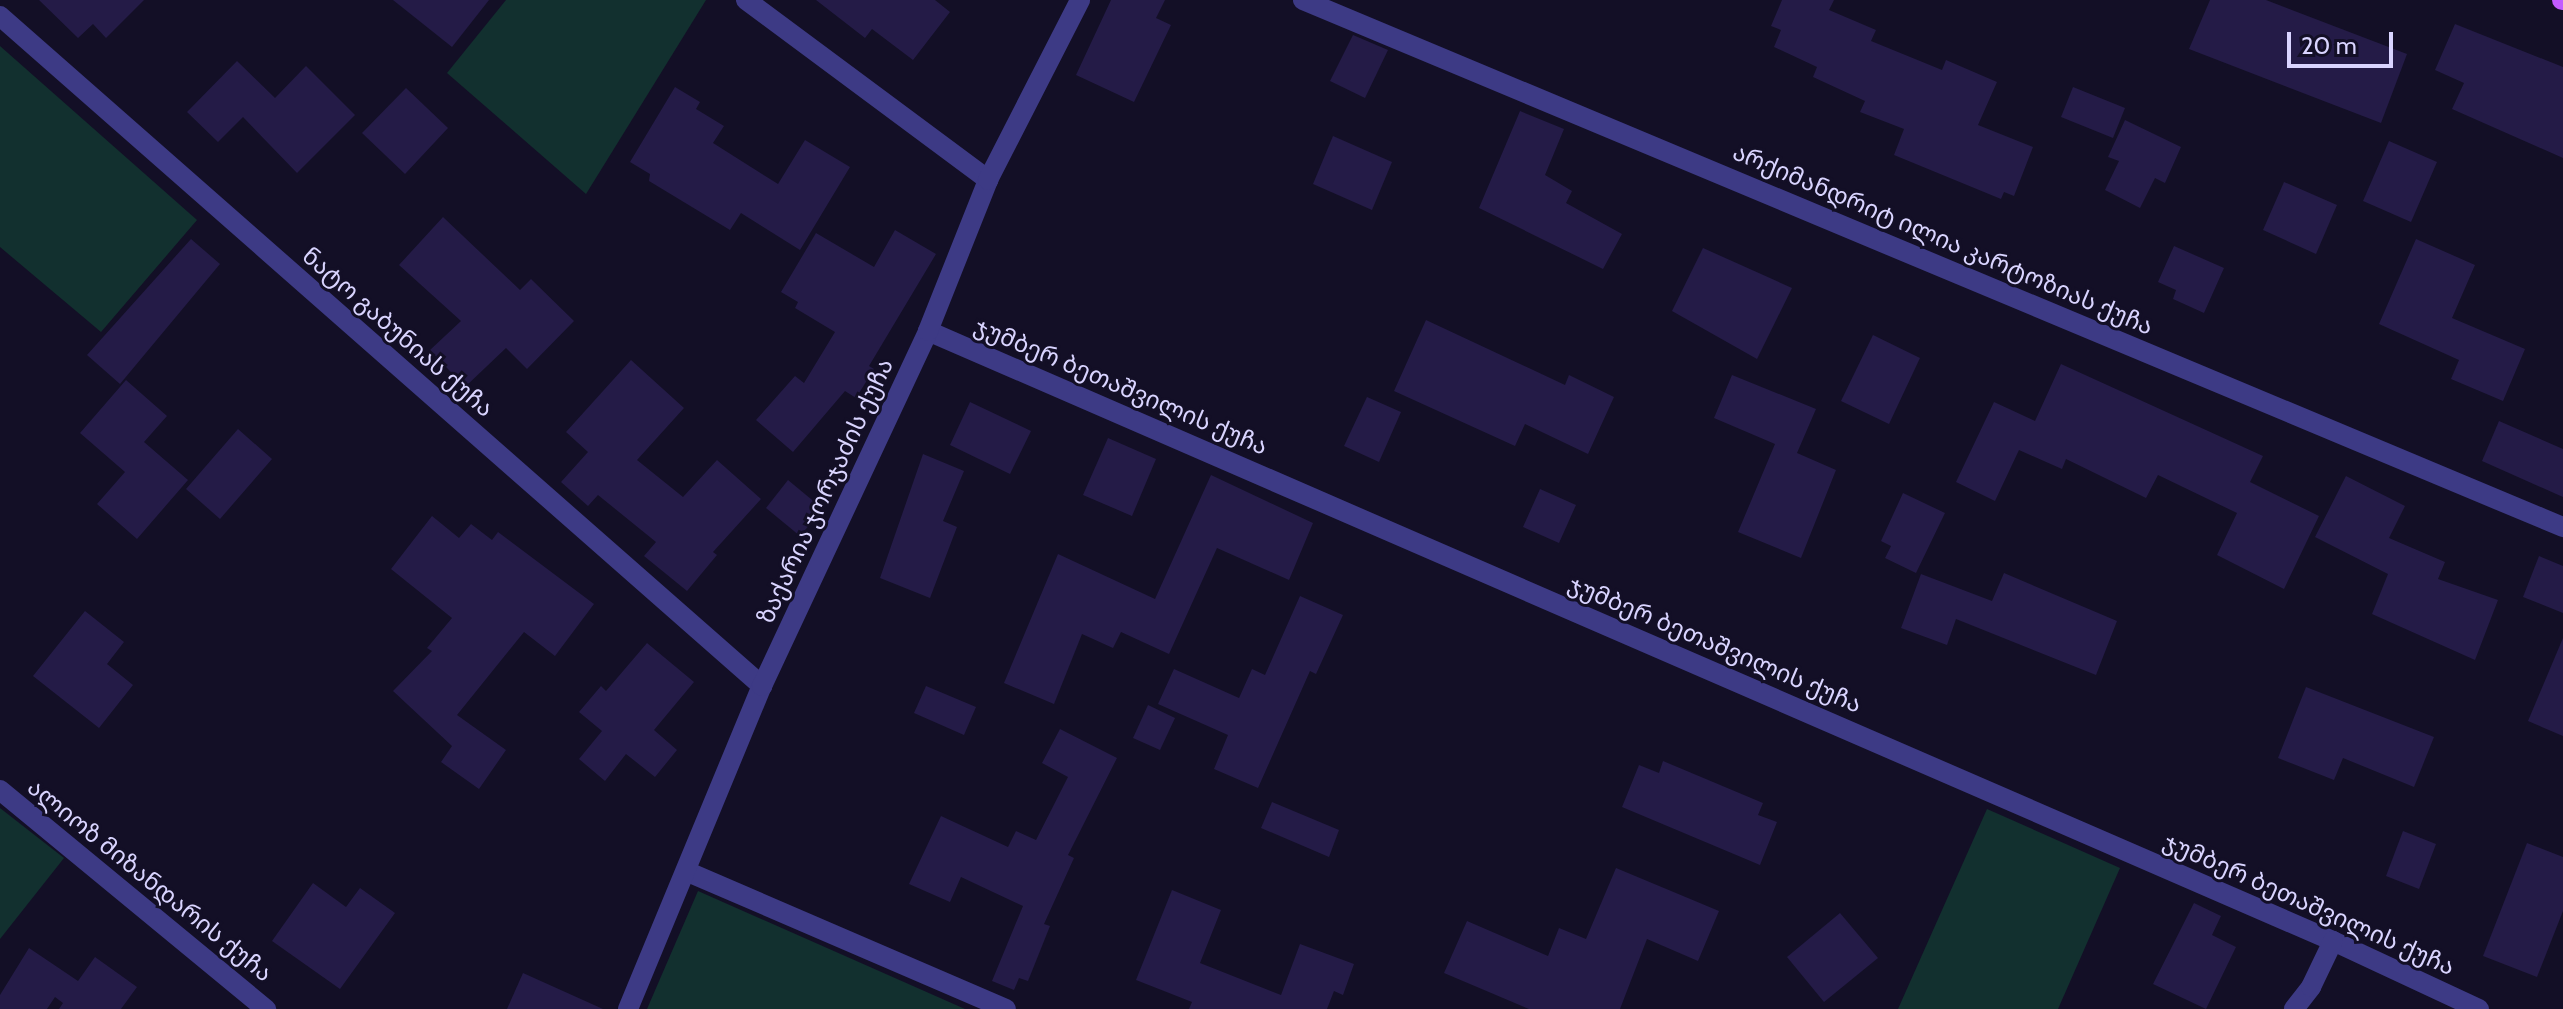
<!DOCTYPE html>
<html>
<head>
<meta charset="utf-8">
<style>
  body { margin:0 }
  #map { position:relative; width:2563px; height:1009px; overflow:hidden; background:#130f26; font-family:Cabin,"Noto Sans Georgian",sans-serif }
  div>[style] { position:absolute }
  .green>* { inset:0; background:#12302f }
  .building>* { inset:0; background:#241b47 }
  .minor>* { height:20px; margin:-10px; padding:0 10px; transform-origin:10px; border-radius:10px; background:#3d3a85 }
  .major>* { height:20px; margin:-10px; padding:0 10px; transform-origin:10px; border-radius:10px; background:#c25bff }
  span { translate:-50% -50%; white-space:nowrap; text-align:center; line-height:1.15; -webkit-text-stroke:6px #130f26; paint-order:stroke }
  .street-label { font-size:24px; color:#d9d4ff }
  .scale { position:absolute; left:2287px; top:32px; width:106px; height:36px; box-sizing:border-box; border:4px solid #d9d4ff; border-top:0; padding-left:10px; font-size:24px; line-height:28px; white-space:nowrap; color:#d9d4ff; -webkit-text-stroke:6px #130f26; paint-order:stroke }
</style>
</head>
<body>
<div id="map">
  <div class="green">
    <div style="clip-path:polygon(506px 0,706px 0,586px 194px,447px 73px)"></div>
    <div style="clip-path:polygon(0 46px,197px 220px,101px 332px,0 247px)"></div>
    <div style="clip-path:polygon(0 808px,64px 858px,0 939px)"></div>
    <div style="clip-path:polygon(1987px 809px,2120px 868px,2058px 1009px,1898px 1009px)"></div>
    <div style="clip-path:polygon(698px 891px,965px 1009px,647px 1009px)"></div>
  </div>
  <div class="building">
    <div style="clip-path:polygon(39px 0,144px 0,106px 38px,93px 24px,78px 38px)"></div>
    <div style="clip-path:polygon(393px 0,489px 0,452px 47px)"></div>
    <div style="clip-path:polygon(816px 0,935px 0,950px 12px,913px 60px,872px 29px,865px 38px)"></div>
    <div style="clip-path:polygon(1111px 0,1165px 0,1156px 18px,1171px 25px,1134px 102px,1076px 75px)"></div>
    <div style="clip-path:polygon(1782px 0,1834px 0,1829px 10px,1876px 30px,1871px 41px,1942px 70px,1946px 60px,1997px 82px,1978px 125px,2033px 147px,2014px 196px,2004px 192px,2001px 199px,1894px 155px,1904px 129px,1860px 112px,1865px 101px,1813px 77px,1817px 67px,1774px 47px,1781px 30px,1771px 26px)"></div>
    <div style="clip-path:polygon(2210px 0,2266px 0,2407px 54px,2381px 123px,2189px 49px)"></div>
    <div style="clip-path:polygon(2455px 24px,2563px 67px,2563px 158px,2452px 109px,2464px 83px,2435px 70px)"></div>
    <div style="clip-path:polygon(1353px 35px,1388px 50px,1365px 98px,1330px 81px)"></div>
    <div style="clip-path:polygon(237px 61px,275px 98px,306px 66px,355px 115px,297px 173px,243px 117px,218px 142px,187px 112px)"></div>
    <div style="clip-path:polygon(675px 87px,700px 102px,696px 109px,724px 126px,713px 143px,778px 184px,805px 140px,850px 167px,800px 250px,741px 213px,730px 230px,649px 181px,650px 174px,630px 162px)"></div>
    <div style="clip-path:polygon(2073px 87px,2125px 108px,2113px 138px,2061px 117px)"></div>
    <div style="clip-path:polygon(406px 88px,448px 128px,405px 174px,362px 133px)"></div>
    <div style="clip-path:polygon(1520px 111px,1564px 129px,1545px 175px,1572px 191px,1566px 203px,1622px 234px,1603px 269px,1479px 208px)"></div>
    <div style="clip-path:polygon(2125px 120px,2181px 147px,2165px 183px,2155px 178px,2140px 208px,2105px 190px,2119px 161px,2108px 157px)"></div>
    <div style="clip-path:polygon(1333px 136px,1392px 162px,1372px 210px,1313px 184px)"></div>
    <div style="clip-path:polygon(2389px 141px,2437px 162px,2411px 222px,2363px 201px)"></div>
    <div style="clip-path:polygon(2284px 182px,2337px 205px,2316px 254px,2263px 230px)"></div>
    <div style="clip-path:polygon(443px 217px,520px 290px,531px 279px,574px 321px,527px 369px,506px 348px,465px 387px,430px 350px,461px 321px,399px 265px)"></div>
    <div style="clip-path:polygon(895px 230px,936px 254px,869px 366px,874px 369px,856px 398px,845px 391px,793px 452px,756px 420px,795px 376px,804px 383px,835px 332px,795px 308px,798px 302px,781px 292px,816px 233px,874px 267px)"></div>
    <div style="clip-path:polygon(191px 239px,220px 264px,120px 384px,87px 355px)"></div>
    <div style="clip-path:polygon(2416px 239px,2475px 265px,2452px 318px,2525px 349px,2503px 401px,2451px 379px,2459px 360px,2379px 324px)"></div>
    <div style="clip-path:polygon(2174px 246px,2224px 268px,2204px 313px,2173px 299px,2176px 290px,2158px 282px)"></div>
    <div style="clip-path:polygon(1703px 248px,1792px 288px,1757px 359px,1672px 311px)"></div>
    <div style="clip-path:polygon(1426px 320px,1565px 385px,1569px 375px,1614px 397px,1588px 454px,1525px 424px,1515px 446px,1394px 391px)"></div>
    <div style="clip-path:polygon(1873px 335px,1920px 358px,1889px 424px,1841px 401px)"></div>
    <div style="clip-path:polygon(631px 360px,684px 408px,637px 460px,683px 497px,717px 460px,761px 499px,713px 552px,717px 555px,687px 591px,644px 556px,656px 542px,598px 495px,588px 506px,561px 482px,588px 452px,566px 432px)"></div>
    <div style="clip-path:polygon(2061px 364px,2263px 456px,2250px 482px,2319px 516px,2284px 589px,2217px 555px,2237px 513px,2158px 475px,2146px 498px,2066px 459px,2062px 469px,2019px 450px,1995px 501px,1956px 482px,1994px 402px,2035px 421px)"></div>
    <div style="clip-path:polygon(1732px 375px,1816px 409px,1797px 453px,1836px 470px,1801px 558px,1738px 532px,1775px 444px,1714px 418px)"></div>
    <div style="clip-path:polygon(126px 380px,167px 416px,144px 442px,188px 480px,137px 539px,97px 504px,125px 472px,80px 433px)"></div>
    <div style="clip-path:polygon(1367px 397px,1401px 412px,1379px 462px,1344px 446px)"></div>
    <div style="clip-path:polygon(970px 402px,1031px 431px,1010px 474px,950px 445px)"></div>
    <div style="clip-path:polygon(2499px 421px,2563px 449px,2563px 497px,2482px 461px)"></div>
    <div style="clip-path:polygon(238px 429px,272px 459px,220px 519px,186px 489px)"></div>
    <div style="clip-path:polygon(1108px 438px,1156px 459px,1132px 516px,1083px 495px)"></div>
    <div style="clip-path:polygon(923px 454px,964px 471px,943px 521px,957px 527px,930px 598px,880px 578px)"></div>
    <div style="clip-path:polygon(1211px 475px,1313px 523px,1289px 580px,1217px 548px,1169px 654px,1121px 632px,1113px 648px,1082px 634px,1054px 704px,1004px 683px,1058px 554px,1155px 599px)"></div>
    <div style="clip-path:polygon(2346px 476px,2405px 506px,2389px 538px,2445px 562px,2438px 579px,2498px 600px,2475px 660px,2372px 614px,2388px 574px,2315px 537px)"></div>
    <div style="clip-path:polygon(788px 480px,823px 509px,800px 536px,766px 508px)"></div>
    <div style="clip-path:polygon(1540px 489px,1576px 505px,1559px 543px,1523px 527px)"></div>
    <div style="clip-path:polygon(1903px 493px,1945px 513px,1916px 573px,1885px 558px,1891px 546px,1881px 541px)"></div>
    <div style="clip-path:polygon(432px 516px,459px 538px,471px 524px,492px 540px,498px 532px,594px 604px,555px 656px,524px 632px,457px 715px,506px 750px,479px 789px,441px 762px,452px 746px,393px 691px,432px 651px,427px 648px,452px 618px,391px 569px)"></div>
    <div style="clip-path:polygon(2539px 556px,2563px 566px,2563px 613px,2523px 597px)"></div>
    <div style="clip-path:polygon(2004px 573px,2117px 621px,2096px 675px,1956px 619px,1947px 645px,1901px 628px,1921px 574px,1992px 601px)"></div>
    <div style="clip-path:polygon(1300px 596px,1343px 615px,1316px 674px,1310px 671px,1258px 788px,1214px 769px,1228px 735px,1158px 704px,1174px 669px,1239px 698px,1252px 669px,1265px 675px)"></div>
    <div style="clip-path:polygon(85px 611px,124px 642px,107px 664px,133px 685px,99px 728px,33px 676px)"></div>
    <div style="clip-path:polygon(2563px 638px,2563px 736px,2528px 721px)"></div>
    <div style="clip-path:polygon(647px 643px,694px 682px,654px 730px,677px 750px,655px 777px,626px 754px,605px 781px,579px 759px,602px 731px,579px 712px,601px 686px,606px 691px)"></div>
    <div style="clip-path:polygon(926px 686px,976px 707px,964px 735px,914px 713px)"></div>
    <div style="clip-path:polygon(2306px 687px,2434px 737px,2414px 787px,2343px 758px,2334px 780px,2278px 758px)"></div>
    <div style="clip-path:polygon(1148px 705px,1175px 718px,1160px 750px,1133px 738px)"></div>
    <div style="clip-path:polygon(1060px 729px,1117px 758px,1068px 855px,1074px 858px,1044px 924px,1050px 926px,1028px 981px,1019px 978px,1014px 990px,992px 981px,1023px 906px,961px 877px,950px 902px,909px 884px,941px 816px,1008px 847px,1016px 831px,1036px 840px,1068px 777px,1042px 763px)"></div>
    <div style="clip-path:polygon(1663px 761px,1763px 803px,1758px 815px,1777px 822px,1760px 865px,1622px 807px,1639px 765px,1659px 773px)"></div>
    <div style="clip-path:polygon(1272px 802px,1339px 830px,1329px 857px,1261px 828px)"></div>
    <div style="clip-path:polygon(2403px 831px,2436px 844px,2419px 889px,2386px 876px)"></div>
    <div style="clip-path:polygon(2527px 843px,2563px 857px,2563px 911px,2537px 977px,2483px 956px)"></div>
    <div style="clip-path:polygon(1616px 868px,1719px 911px,1698px 961px,1647px 939px,1620px 1009px,1529px 1009px,1444px 973px,1467px 921px,1548px 956px,1559px 928px,1586px 939px)"></div>
    <div style="clip-path:polygon(313px 883px,346px 907px,360px 888px,395px 913px,340px 989px,272px 941px)"></div>
    <div style="clip-path:polygon(1172px 890px,1221px 910px,1200px 963px,1281px 995px,1300px 944px,1354px 964px,1343px 995px,1334px 991px,1327px 1009px,1189px 1009px,1192px 1002px,1136px 980px)"></div>
    <div style="clip-path:polygon(2194px 903px,2221px 916px,2212px 935px,2236px 947px,2206px 1009px,2153px 984px)"></div>
    <div style="clip-path:polygon(1840px 913px,1878px 958px,1824px 1002px,1787px 957px)"></div>
    <div style="clip-path:polygon(29px 948px,78px 981px,95px 957px,137px 987px,121px 1009px,59px 1009px,63px 1003px,55px 997px,47px 1009px,0 1009px,0 995px)"></div>
    <div style="clip-path:polygon(523px 973px,603px 1009px,507px 1009px)"></div>
  </div>
  <div class="minor">
    <div style="left:746px;top:0;width:302px;rotate:36.6deg"></div>
    <div style="left:1303px;top:0;width:1366px;rotate:22.7deg"></div>
    <div style="left:0;top:16px;width:1015px;rotate:41.32deg"></div>
    <div style="left:928px;top:331px;width:1532px;rotate:23.47deg"></div>
    <div style="left:2333px;top:941px;width:161px;rotate:25deg"></div>
    <div style="left:0;top:790px;width:345px;rotate:39.5deg"></div>
    <div style="left:688px;top:872px;width:346px;rotate:23.3deg"></div>
    <div style="left:628px;top:1009px;width:350px;rotate:-67.5deg"></div>
    <div style="left:762px;top:686px;width:392px;rotate:-64.9deg"></div>
    <div style="left:928px;top:331px;width:162px;rotate:-68.3deg"></div>
    <div style="left:988px;top:180px;width:202px;rotate:-62.9deg"></div>
    <div style="left:2294px;top:1009px;width:28px;rotate:-52deg"></div>
    <div style="left:2311px;top:987px;width:51px;rotate:-64.4deg"></div>
  </div>
  <div class="major">
    <div style="left:2562px;top:0;width:1px"></div>
  </div>
  <div class="street-label">
    <span style="left:1943px;top:239px;rotate:23deg">არქიმანდრიტ ილია კარტოზიას ქუჩა</span>
    <span style="left:398px;top:332px;rotate:41deg">ნატო გაბუნიას ქუჩა</span>
    <span style="left:1121px;top:386px;rotate:23deg">ჯუმბერ ბეთაშვილის ქუჩა</span>
    <span style="left:825px;top:491px;rotate:-65deg">ზაქარია ჯორჯაძის ქუჩა</span>
    <span style="left:1715px;top:644px;rotate:23deg">ჯუმბერ ბეთაშვილის ქუჩა</span>
    <span style="left:150px;top:880px;rotate:39deg">ალიოზ მიზანდარის ქუჩა</span>
    <span style="left:2309px;top:904px;rotate:24deg">ჯუმბერ ბეთაშვილის ქუჩა</span>
  </div>
  <div class="scale">20 m</div>
</div>
</body>
</html>
